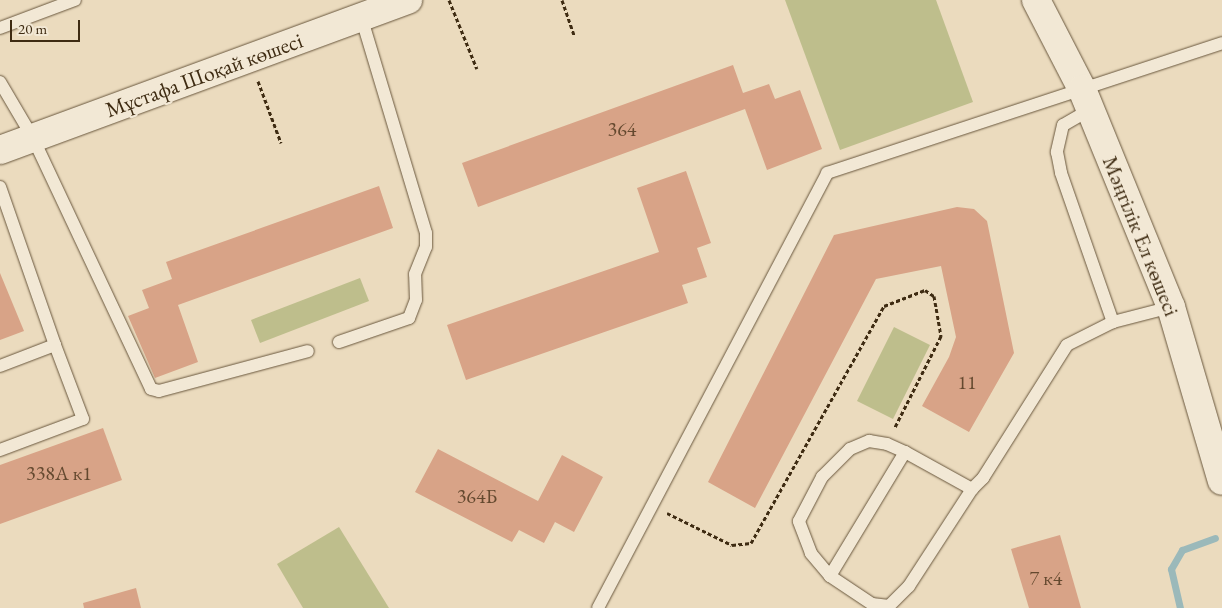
<!DOCTYPE html>
<html>
<head>
<meta charset="utf-8">
<style>
  body { margin:0 }
  #map { position:relative; width:1222px; height:608px; overflow:hidden; background:#ebdbbe; font-family:"EB Garamond",serif }
  div>[style] { position:absolute }
  .green>* { inset:0; background:#bebe8c }
  .stream>* { height:7px; margin:-3.5px; padding:0 3.5px; transform-origin:3.5px; border-radius:3.5px; background:#9bb9ba }
  .building>* { inset:0; background:#d8a387 }
  .path>* { height:3px; margin-top:-1.5px; transform-origin:0; background:repeating-linear-gradient(90deg,#3e2b12 0 4px,transparent 0 6.5px) }
  .roads { filter:drop-shadow(0 0 1px #69573d) drop-shadow(0 0 1px #69573d) }
  .service>* { height:12px; margin:-6px; padding:0 6px; transform-origin:6px; border-radius:6px; background:#f2e8d5 }
  .tertiary>* { height:28px; margin:-14px; padding:0 14px; transform-origin:14px; border-radius:14px; background:#f2e8d5 }
  span { translate:-50% -50%; white-space:nowrap; text-align:center; line-height:1.15; -webkit-text-stroke:4.5px #f2e8d5; paint-order:stroke }
  .number-label { font-size:20px; color:#64492f }
  .number-label span { -webkit-text-stroke-width:0 }
  .street-label { font-size:22px; color:#3e2b12 }
  .scale { position:absolute; left:10px; top:20px; width:70px; height:22px; box-sizing:border-box; border:2px solid #3e2b12; border-top:0; padding-left:6px; font-size:15px; line-height:18px; white-space:nowrap; color:#3e2b12; -webkit-text-stroke:4px #f2e8d5; paint-order:stroke }
</style>
</head>
<body>
<div id="map">
  <div class="green">
    <div style="clip-path:polygon(785px 0,936px 0,973px 102px,840px 150px)"></div>
    <div style="clip-path:polygon(360px 278px,369px 301px,260px 343px,251px 320px)"></div>
    <div style="clip-path:polygon(894px 327px,930px 345px,893px 419px,857px 401px)"></div>
    <div style="clip-path:polygon(339px 527px,389px 608px,303px 608px,277px 564px)"></div>
  </div>
  <div class="stream">
    <div style="left:1180px;top:608px;width:40px;rotate:-103deg"></div>
    <div style="left:1171px;top:569px;width:22px;rotate:-60deg"></div>
    <div style="left:1182px;top:550px;width:35px;rotate:-20deg"></div>
  </div>
  <div class="building">
    <div style="clip-path:polygon(733px 65px,743px 93px,769px 84px,775px 99px,800px 90px,822px 149px,767px 170px,745px 109px,478px 207px,462px 163px)"></div>
    <div style="clip-path:polygon(686px 171px,711px 243px,697px 248px,707px 277px,682px 285px,688px 303px,466px 380px,447px 325px,659px 252px,637px 188px)"></div>
    <div style="clip-path:polygon(379px 186px,393px 228px,178px 305px,198px 362px,155px 378px,128px 316px,149px 308px,142px 290px,172px 279px,166px 262px)"></div>
    <div style="clip-path:polygon(957px 207px,974px 209px,987px 221px,1014px 353px,969px 432px,922px 406px,949px 357px,956px 337px,941px 266px,876px 279px,755px 508px,708px 482px,834px 235px)"></div>
    <div style="clip-path:polygon(0 273px,24px 331px,0 340px)"></div>
    <div style="clip-path:polygon(103px 428px,122px 480px,0 524px,0 465px)"></div>
    <div style="clip-path:polygon(438px 449px,538px 501px,562px 455px,603px 477px,574px 532px,555px 522px,544px 543px,519px 530px,512px 542px,415px 492px)"></div>
    <div style="clip-path:polygon(1060px 535px,1081px 608px,1029px 608px,1011px 549px)"></div>
    <div style="clip-path:polygon(136px 588px,141px 608px,84px 608px,83px 603px)"></div>
  </div>
  <div class="path">
    <div style="left:449px;top:0;width:74px;rotate:67.9deg"></div>
    <div style="left:562px;top:0;width:37px;rotate:71deg"></div>
    <div style="left:258px;top:81px;width:66px;rotate:69.6deg"></div>
    <div style="left:667px;top:513px;width:72px;rotate:26.2deg"></div>
    <div style="left:732px;top:545px;width:19px;rotate:-6deg"></div>
    <div style="left:751px;top:543px;width:272px;rotate:-60.7deg"></div>
    <div style="left:884px;top:306px;width:44px;rotate:-21.3deg"></div>
    <div style="left:925px;top:290px;width:11px;rotate:34deg"></div>
    <div style="left:934px;top:296px;width:41px;rotate:80.1deg"></div>
    <div style="left:941px;top:336px;width:102px;rotate:116.8deg"></div>
  </div>
  <div class="roads">
    <div class="service">
      <div style="left:0;top:28px;width:80px;rotate:-20.5deg"></div>
      <div style="left:0;top:82px;width:65px;rotate:59.5deg"></div>
      <div style="left:33px;top:138px;width:277px;rotate:64.8deg"></div>
      <div style="left:151px;top:389px;width:8px;rotate:14deg"></div>
      <div style="left:159px;top:391px;width:154px;rotate:-15deg"></div>
      <div style="left:1091px;top:109px;width:32px;rotate:150deg"></div>
      <div style="left:1063px;top:125px;width:28px;rotate:103deg"></div>
      <div style="left:1057px;top:152px;width:21px;rotate:79deg"></div>
      <div style="left:1061px;top:173px;width:158px;rotate:70.8deg"></div>
      <div style="left:0;top:187px;width:167px;rotate:70.8deg"></div>
      <div style="left:339px;top:342px;width:74px;rotate:-18.9deg"></div>
      <div style="left:409px;top:318px;width:19px;rotate:-69deg"></div>
      <div style="left:416px;top:300px;width:26px;rotate:-92deg"></div>
      <div style="left:415px;top:274px;width:29px;rotate:-68deg"></div>
      <div style="left:426px;top:247px;width:14px;rotate:-90deg"></div>
      <div style="left:426px;top:233px;width:226px;rotate:-106.7deg"></div>
      <div style="left:0;top:366px;width:59px;rotate:-20.9deg"></div>
      <div style="left:55px;top:345px;width:79px;rotate:69.3deg"></div>
      <div style="left:83px;top:419px;width:89px;rotate:159.5deg"></div>
      <div style="left:905px;top:452px;width:145px;rotate:121.2deg"></div>
      <div style="left:830px;top:576px;width:30px;rotate:-130deg"></div>
      <div style="left:811px;top:553px;width:34px;rotate:-111deg"></div>
      <div style="left:799px;top:521px;width:50px;rotate:-62.4deg"></div>
      <div style="left:822px;top:477px;width:40px;rotate:-45deg"></div>
      <div style="left:850px;top:449px;width:21px;rotate:-23deg"></div>
      <div style="left:869px;top:441px;width:18px;rotate:9deg"></div>
      <div style="left:887px;top:444px;width:20px;rotate:24deg"></div>
      <div style="left:905px;top:452px;width:77px;rotate:28.9deg"></div>
      <div style="left:972px;top:489px;width:16px;rotate:-45deg"></div>
      <div style="left:983px;top:478px;width:157px;rotate:-57.7deg"></div>
      <div style="left:1067px;top:345px;width:51px;rotate:-26.6deg"></div>
      <div style="left:1113px;top:322px;width:60px;rotate:-14.5deg"></div>
      <div style="left:830px;top:576px;width:50px;rotate:33.7deg"></div>
      <div style="left:872px;top:604px;width:17px;rotate:7deg"></div>
      <div style="left:889px;top:606px;width:28px;rotate:-45deg"></div>
      <div style="left:909px;top:586px;width:116px;rotate:-57deg"></div>
      <div style="left:598px;top:608px;width:492px;rotate:-62.2deg"></div>
      <div style="left:827px;top:173px;width:416px;rotate:-18.2deg"></div>
    </div>
    <div class="tertiary">
      <div style="left:1036px;top:0;width:100px;rotate:62.7deg"></div>
      <div style="left:1082px;top:89px;width:235px;rotate:67.8deg"></div>
      <div style="left:1171px;top:307px;width:181px;rotate:73.7deg"></div>
      <div style="left:0;top:150px;width:435px;rotate:-20.2deg"></div>
    </div>
  </div>
  <div class="number-label">
    <span style="left:622px;top:129px">364</span>
    <span style="left:967px;top:382px">11</span>
    <span style="left:59px;top:473px">338А к1</span>
    <span style="left:477px;top:496px">364Б</span>
    <span style="left:1046px;top:578px">7 к4</span>
  </div>
  <div class="street-label">
    <span style="left:204px;top:75px;rotate:-20deg">Мұстафа Шоқай көшесі</span>
    <span style="left:1141px;top:236px;rotate:68deg">Мәңгілік Ел көшесі</span>
  </div>
  <div class="scale">20 m</div>
</div>
</body>
</html>
